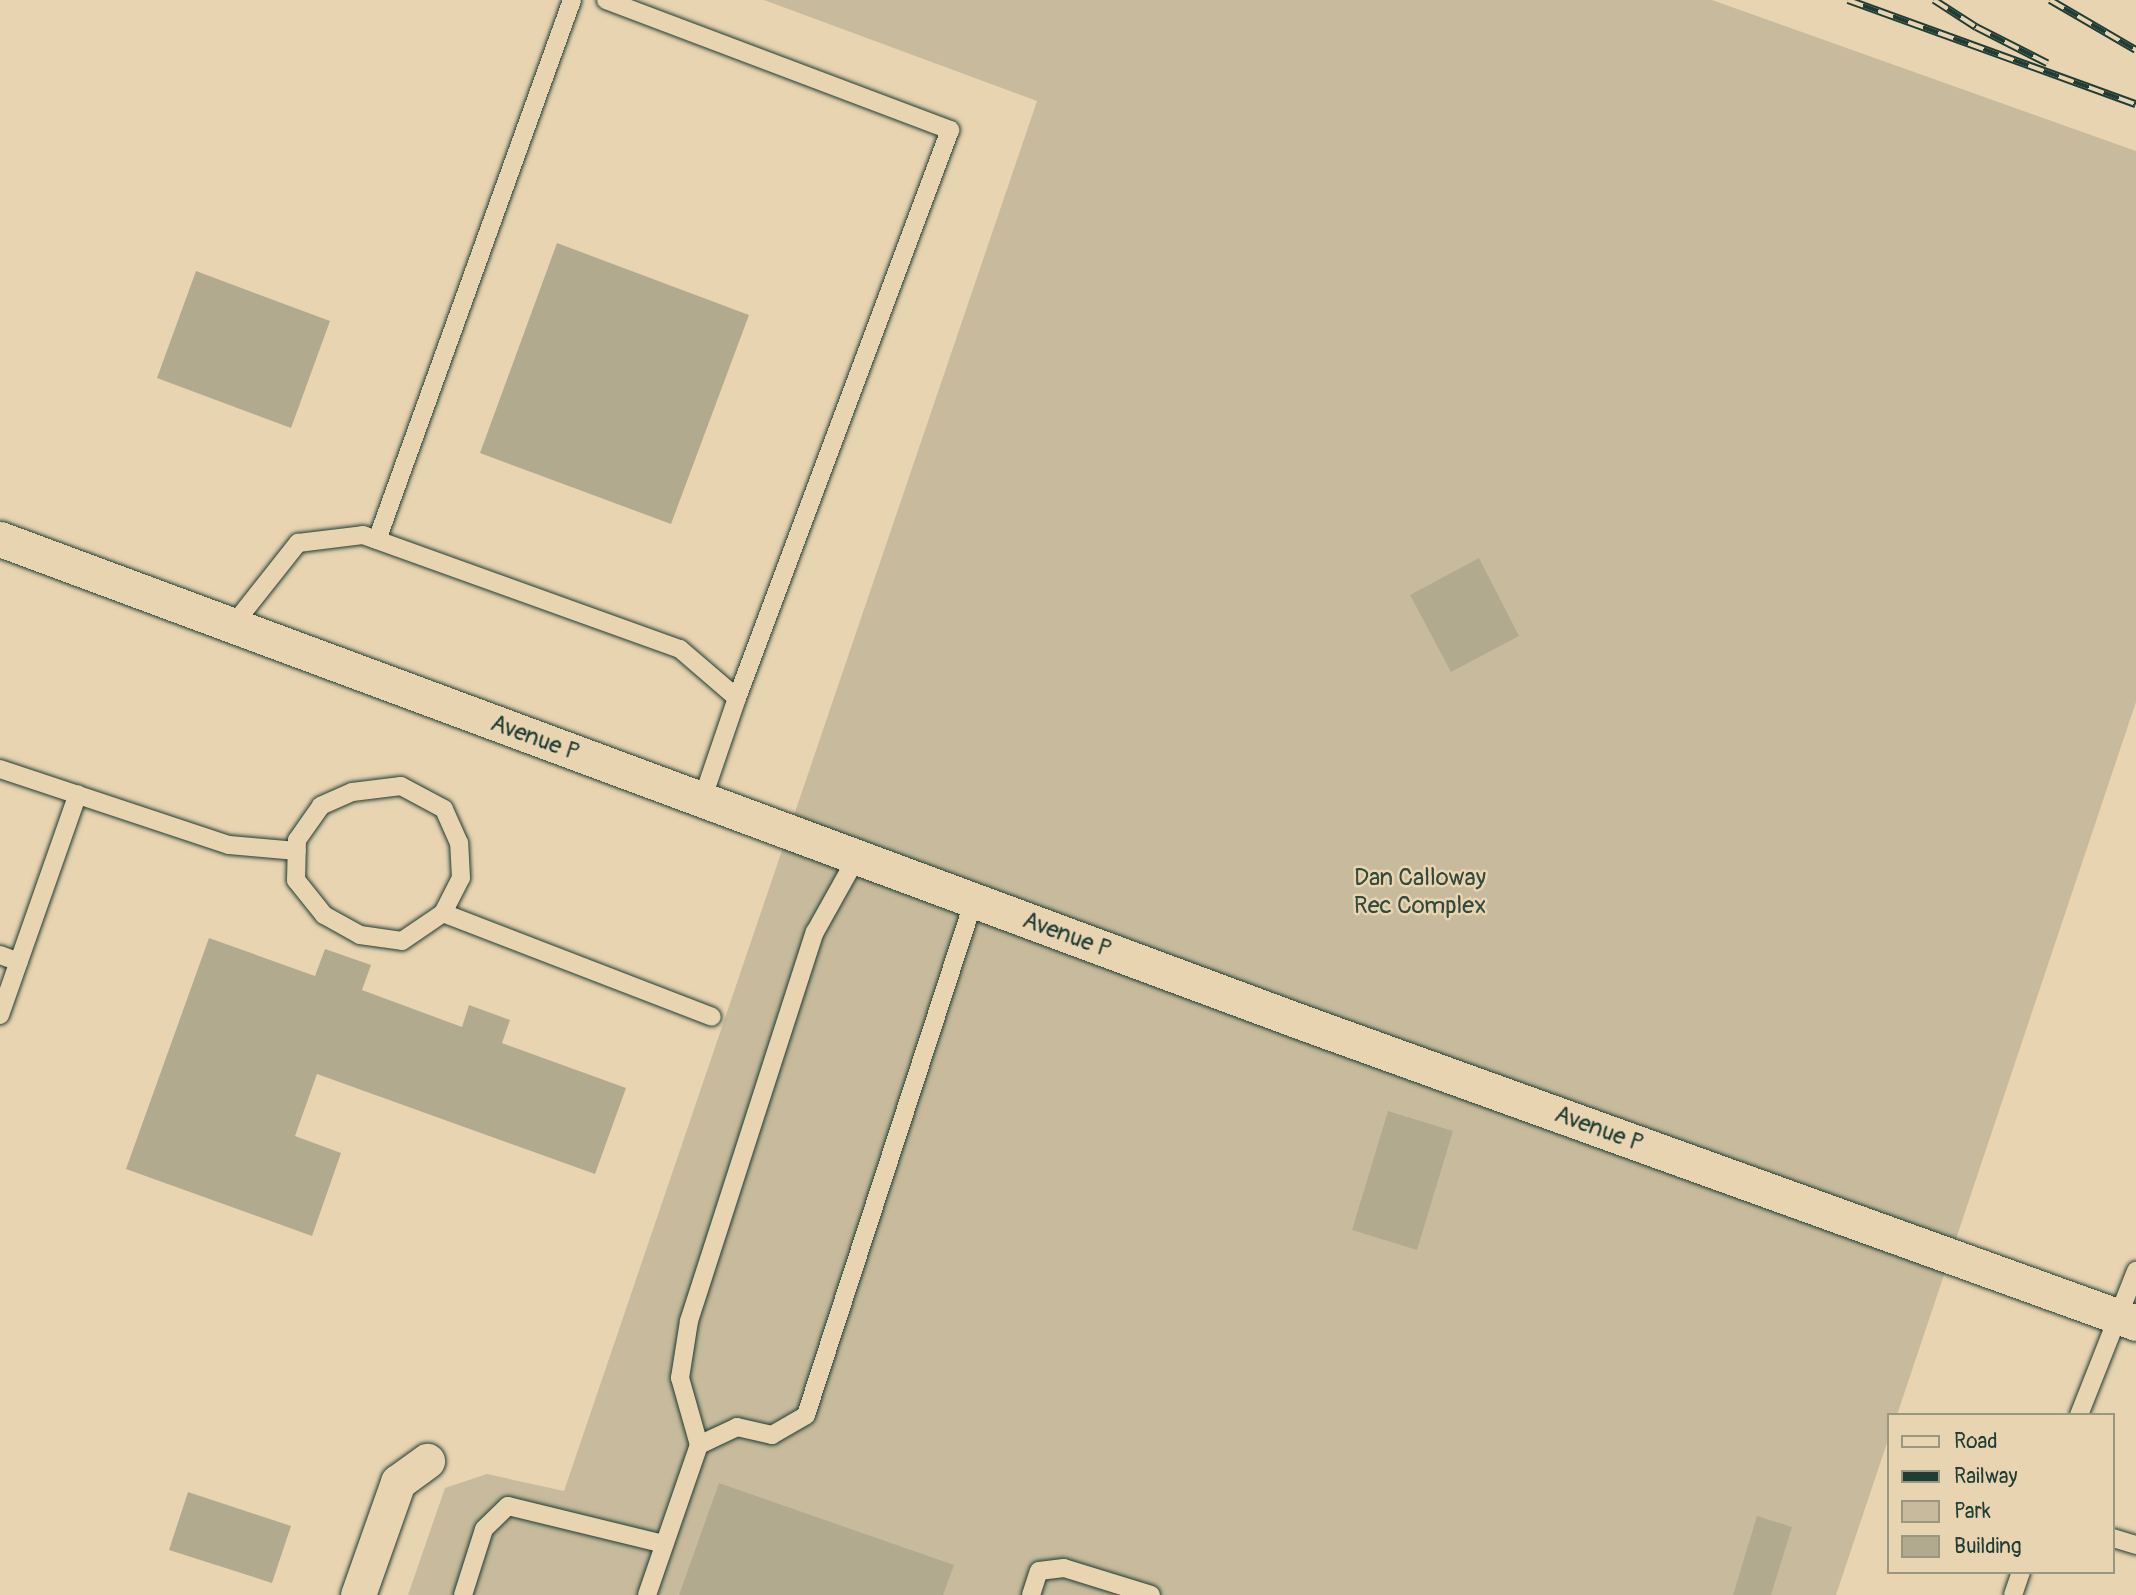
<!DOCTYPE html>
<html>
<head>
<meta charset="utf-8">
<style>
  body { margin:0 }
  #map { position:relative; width:2136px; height:1595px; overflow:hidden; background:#e9d4b2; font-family:Pangolin,sans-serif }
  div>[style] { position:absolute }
  .green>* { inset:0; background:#c8bb9d }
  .building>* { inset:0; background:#b2aa8f }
  .roads { filter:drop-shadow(0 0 2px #1f3d34) drop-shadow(0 0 2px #1f3d34) }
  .service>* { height:18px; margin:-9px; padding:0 9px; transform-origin:9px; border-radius:9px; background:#e9d4b2 }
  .minor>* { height:35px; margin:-17.5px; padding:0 17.5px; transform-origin:17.5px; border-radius:17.5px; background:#e9d4b2 }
  .rail>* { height:8px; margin-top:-4px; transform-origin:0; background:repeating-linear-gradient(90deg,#e9d4b2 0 16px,#1f3d34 0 32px); box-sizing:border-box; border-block:2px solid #1f3d34 }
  span { translate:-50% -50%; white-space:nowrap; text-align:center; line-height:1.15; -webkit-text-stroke:5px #e9d4b2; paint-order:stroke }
  .street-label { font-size:24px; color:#1f3d34 }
  .park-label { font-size:24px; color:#304a3e }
  .legend { position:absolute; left:1887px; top:1413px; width:228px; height:161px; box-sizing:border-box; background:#e9d4b2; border:2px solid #989880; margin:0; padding:9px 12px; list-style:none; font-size:21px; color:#1f3d34 }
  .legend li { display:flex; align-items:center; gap:14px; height:35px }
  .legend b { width:35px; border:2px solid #989880 }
</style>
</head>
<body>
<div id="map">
  <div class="green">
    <div style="clip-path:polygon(764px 0,1712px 0,2136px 151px,2136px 702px,1897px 1415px,1889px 1415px,1889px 1437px,1836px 1595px,408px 1595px,445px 1488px,487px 1474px,564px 1491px,1037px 101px)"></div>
  </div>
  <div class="building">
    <div style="clip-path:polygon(557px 243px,749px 315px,671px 524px,480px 453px)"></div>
    <div style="clip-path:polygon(196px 271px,330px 321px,291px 428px,157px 378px)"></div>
    <div style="clip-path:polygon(1479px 558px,1519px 636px,1451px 672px,1410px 595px)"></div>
    <div style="clip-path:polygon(209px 938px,315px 976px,325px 949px,371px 965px,362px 990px,462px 1027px,469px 1005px,510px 1020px,502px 1043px,626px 1088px,595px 1174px,317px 1074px,295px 1136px,341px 1153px,312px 1236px,126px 1169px)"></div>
    <div style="clip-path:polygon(1388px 1111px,1453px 1131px,1417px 1250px,1352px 1230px)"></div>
    <div style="clip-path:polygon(719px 1483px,954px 1565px,943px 1595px,679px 1595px)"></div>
    <div style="clip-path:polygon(188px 1492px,291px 1526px,272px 1583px,169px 1550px)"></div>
    <div style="clip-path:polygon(1757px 1516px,1792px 1527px,1771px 1595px,1733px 1595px)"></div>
  </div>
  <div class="roads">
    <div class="service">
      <div style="left:606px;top:0;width:368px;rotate:20.7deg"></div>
      <div style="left:950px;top:130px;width:607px;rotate:110.56deg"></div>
      <div style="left:377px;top:540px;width:574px;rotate:-70.14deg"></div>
      <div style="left:233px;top:625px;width:105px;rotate:-51.6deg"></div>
      <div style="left:298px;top:543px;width:65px;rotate:-7deg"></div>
      <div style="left:363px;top:535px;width:337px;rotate:19.8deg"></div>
      <div style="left:680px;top:649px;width:75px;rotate:40.7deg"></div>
      <div style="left:737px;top:698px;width:108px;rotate:108.9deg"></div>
      <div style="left:0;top:769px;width:241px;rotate:18.4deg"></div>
      <div style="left:229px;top:845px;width:68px;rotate:5deg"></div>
      <div style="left:443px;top:913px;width:39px;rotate:-63deg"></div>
      <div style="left:461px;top:878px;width:35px;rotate:-93deg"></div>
      <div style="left:459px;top:843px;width:37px;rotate:-114deg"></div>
      <div style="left:444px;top:809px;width:49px;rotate:-151.9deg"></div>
      <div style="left:401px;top:786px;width:49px;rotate:173deg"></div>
      <div style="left:352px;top:792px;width:34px;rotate:156deg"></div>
      <div style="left:321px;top:806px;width:42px;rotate:125.2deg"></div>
      <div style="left:297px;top:840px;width:40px;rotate:91.4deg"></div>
      <div style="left:296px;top:880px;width:45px;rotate:51.3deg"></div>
      <div style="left:324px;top:915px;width:41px;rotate:29.1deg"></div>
      <div style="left:360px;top:935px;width:42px;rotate:8.1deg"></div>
      <div style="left:402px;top:941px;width:50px;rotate:-34.3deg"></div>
      <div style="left:443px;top:913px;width:288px;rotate:21.1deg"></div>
      <div style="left:0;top:955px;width:20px;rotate:20deg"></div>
      <div style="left:0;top:1015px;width:234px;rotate:-70.6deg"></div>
      <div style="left:2079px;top:1415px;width:155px;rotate:-68.4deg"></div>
      <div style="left:699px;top:1445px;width:70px;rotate:-105.8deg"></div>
      <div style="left:680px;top:1378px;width:58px;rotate:-81deg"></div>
      <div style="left:689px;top:1321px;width:409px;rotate:-72.1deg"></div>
      <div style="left:815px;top:932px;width:86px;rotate:-60.8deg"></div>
      <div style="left:2113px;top:1538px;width:24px;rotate:17deg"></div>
      <div style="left:463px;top:1595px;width:69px;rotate:-72.3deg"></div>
      <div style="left:484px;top:1529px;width:33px;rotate:-44deg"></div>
      <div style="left:508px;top:1506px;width:161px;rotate:13.7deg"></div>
      <div style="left:647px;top:1595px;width:159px;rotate:-70.9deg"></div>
      <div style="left:699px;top:1445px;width:42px;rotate:-25.3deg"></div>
      <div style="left:737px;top:1427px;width:36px;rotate:13deg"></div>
      <div style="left:772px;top:1435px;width:39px;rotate:-30deg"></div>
      <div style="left:806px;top:1415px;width:542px;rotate:-71.93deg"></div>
      <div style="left:1031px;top:1595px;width:25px;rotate:-72deg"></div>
      <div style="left:1039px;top:1571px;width:25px;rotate:-7deg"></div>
      <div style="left:1064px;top:1568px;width:91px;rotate:17.2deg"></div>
      <div style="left:2013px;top:1595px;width:24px;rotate:-71deg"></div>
    </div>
    <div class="minor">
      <div style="left:0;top:539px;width:1394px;rotate:20.36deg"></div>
      <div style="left:1307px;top:1024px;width:881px;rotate:19.83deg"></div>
      <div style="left:358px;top:1595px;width:120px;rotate:-70.5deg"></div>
      <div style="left:398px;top:1482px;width:36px;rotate:-36deg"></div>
    </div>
  </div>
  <div class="rail">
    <div style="left:1848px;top:0;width:306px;rotate:19.9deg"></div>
    <div style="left:1934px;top:0;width:50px;rotate:32.7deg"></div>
    <div style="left:1976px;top:27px;width:80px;rotate:26.9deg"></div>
    <div style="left:2050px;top:0;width:99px;rotate:30.2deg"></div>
  </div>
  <div class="street-label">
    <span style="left:535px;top:738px;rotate:20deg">Avenue P</span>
    <span style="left:1067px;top:935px;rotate:20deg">Avenue P</span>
    <span style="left:1599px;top:1129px;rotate:20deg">Avenue P</span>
  </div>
  <div class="park-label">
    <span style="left:1420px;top:892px">Dan Calloway<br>Rec Complex</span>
  </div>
  <ul class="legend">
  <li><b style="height:9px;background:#e9d4b2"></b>Road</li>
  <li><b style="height:9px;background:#1f3d34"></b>Railway</li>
  <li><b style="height:19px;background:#c8bb9d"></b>Park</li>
  <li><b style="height:19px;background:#b2aa8f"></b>Building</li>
  </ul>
</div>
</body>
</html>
